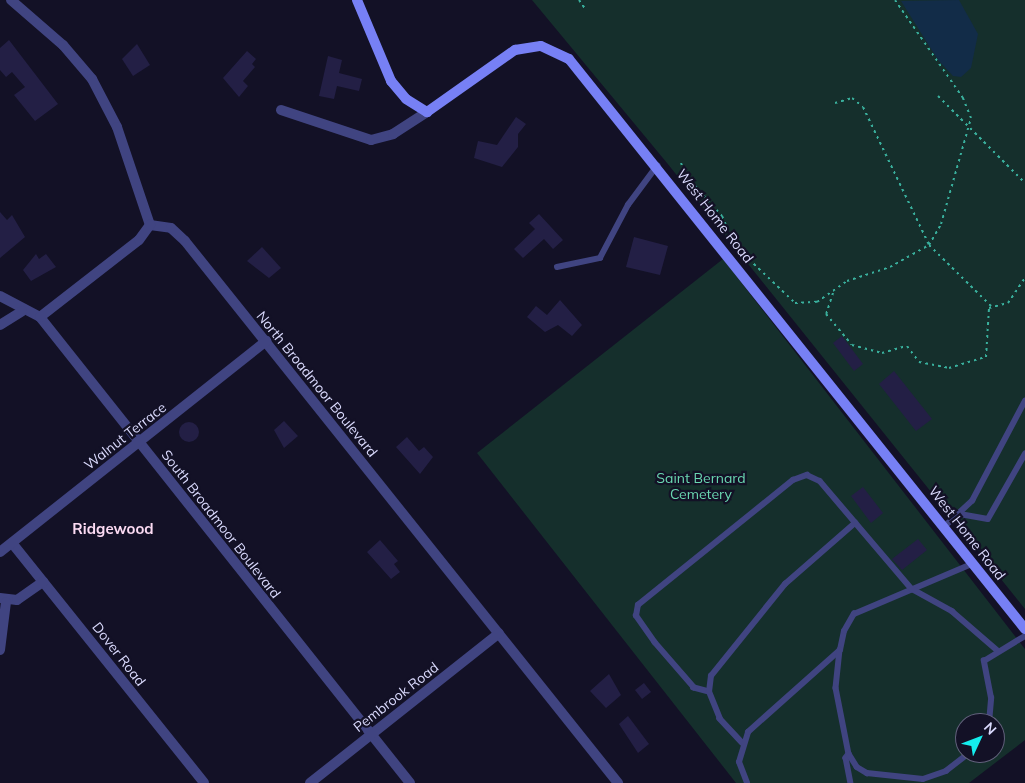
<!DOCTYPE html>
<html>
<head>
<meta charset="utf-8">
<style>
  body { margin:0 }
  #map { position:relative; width:1025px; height:783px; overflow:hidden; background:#131126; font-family:Mulish,sans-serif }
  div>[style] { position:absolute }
  .green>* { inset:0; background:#152f2c }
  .water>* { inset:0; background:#122c48 }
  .building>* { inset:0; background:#231f45 }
  .round { border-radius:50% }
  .path>* { height:2px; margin-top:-1px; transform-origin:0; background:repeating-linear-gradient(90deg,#39b09d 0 2.5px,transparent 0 6.5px) }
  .lane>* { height:5.5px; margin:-2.75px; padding:0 2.75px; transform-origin:2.75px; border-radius:2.75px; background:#404481 }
  .street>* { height:10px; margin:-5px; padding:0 5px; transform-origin:5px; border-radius:5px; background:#404481 }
  .secondary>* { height:10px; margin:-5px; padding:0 5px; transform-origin:5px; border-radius:5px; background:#7780f5 }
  span { translate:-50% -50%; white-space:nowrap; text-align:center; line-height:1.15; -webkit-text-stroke:4.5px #131126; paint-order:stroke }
  .street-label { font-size:14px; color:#d9d9fc }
  .park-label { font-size:14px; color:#6ad7b1 }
  .neighbourhood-label { font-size:15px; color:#fcdbf3; font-weight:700 }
  .north { position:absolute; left:955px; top:713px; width:50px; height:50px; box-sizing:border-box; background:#131126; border:1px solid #62617c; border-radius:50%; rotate:47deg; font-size:14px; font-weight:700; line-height:20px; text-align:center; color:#d9d9fc }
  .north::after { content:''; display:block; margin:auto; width:18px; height:22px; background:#14eced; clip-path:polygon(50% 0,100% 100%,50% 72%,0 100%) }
</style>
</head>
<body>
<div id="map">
  <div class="green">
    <div style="clip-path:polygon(532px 0,1025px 0,1025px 609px,667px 163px)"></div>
    <div style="clip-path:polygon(evenodd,723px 259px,1025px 649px,1025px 740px,969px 783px,736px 783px,477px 453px,723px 259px,965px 723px,995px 723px,995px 753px,965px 753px,965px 723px)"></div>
  </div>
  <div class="water">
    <div style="clip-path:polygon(959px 0,978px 34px,971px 68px,961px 77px,953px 76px,938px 60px,901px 1px)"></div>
  </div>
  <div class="building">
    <div style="clip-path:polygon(9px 40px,58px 104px,35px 121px,14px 95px,25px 87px,12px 72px,6px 77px,0 70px,0 48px)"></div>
    <div style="clip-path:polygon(137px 44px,150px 65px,133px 76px,122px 59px)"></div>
    <div style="clip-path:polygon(247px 51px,256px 59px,252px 64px,255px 67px,243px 81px,248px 86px,239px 97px,223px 78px)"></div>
    <div style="clip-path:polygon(328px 56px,342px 60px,339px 73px,362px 79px,359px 91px,337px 86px,334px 99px,319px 96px)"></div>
    <div style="clip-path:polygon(516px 117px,526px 124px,518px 134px,518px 147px,502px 167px,474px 158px,478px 141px,497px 145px)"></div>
    <div style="clip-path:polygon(0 212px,7px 220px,12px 215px,25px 237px,0 258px)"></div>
    <div style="clip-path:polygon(539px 214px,563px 240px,553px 249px,544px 239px,523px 258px,514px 249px,535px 229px,529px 223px)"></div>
    <div style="clip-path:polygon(634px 237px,668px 246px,660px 275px,626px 267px)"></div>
    <div style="clip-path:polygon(262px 247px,281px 268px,269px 278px,247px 261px)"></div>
    <div style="clip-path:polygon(36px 254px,39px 259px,46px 254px,56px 267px,31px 281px,23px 270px)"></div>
    <div style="clip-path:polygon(560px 300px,582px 325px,572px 336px,558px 325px,545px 332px,527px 317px,536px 306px,547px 315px)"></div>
    <div style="clip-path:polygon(842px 336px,863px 364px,854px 371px,833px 343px)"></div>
    <div style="clip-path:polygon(894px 371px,932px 419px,916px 431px,879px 384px)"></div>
    <div style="clip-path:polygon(284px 421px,298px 436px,284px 448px,274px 430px)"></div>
    <div class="round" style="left:179px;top:422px;width:20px;height:20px"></div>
    <div style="clip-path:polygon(407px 437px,419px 451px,424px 447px,433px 457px,420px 474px,396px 447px)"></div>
    <div style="clip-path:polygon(863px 487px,883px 513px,871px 523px,851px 496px)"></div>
    <div style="clip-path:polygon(918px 539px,927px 550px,902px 570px,892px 559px)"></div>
    <div style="clip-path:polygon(380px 540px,398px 561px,394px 564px,400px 572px,391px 579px,367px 552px)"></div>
    <div style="clip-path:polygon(609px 674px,621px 695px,606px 708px,590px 691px)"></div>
    <div style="clip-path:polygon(644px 683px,651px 692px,642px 699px,635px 690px)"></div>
    <div style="clip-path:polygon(628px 716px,649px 744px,638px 753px,619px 724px)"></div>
  </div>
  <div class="path">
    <div style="left:579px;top:0;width:12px;rotate:55deg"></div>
    <div style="left:938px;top:96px;width:123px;rotate:45deg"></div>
    <div style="left:835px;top:103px;width:18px;rotate:-16deg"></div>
    <div style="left:852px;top:98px;width:14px;rotate:39deg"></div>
    <div style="left:863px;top:107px;width:153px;rotate:64.4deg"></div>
    <div style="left:929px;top:245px;width:87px;rotate:44.5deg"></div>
    <div style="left:681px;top:163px;width:14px;rotate:69deg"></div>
    <div style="left:686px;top:176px;width:54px;rotate:48deg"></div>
    <div style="left:722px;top:216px;width:33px;rotate:67deg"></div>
    <div style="left:735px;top:246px;width:83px;rotate:43.5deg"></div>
    <div style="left:795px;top:303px;width:22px;rotate:-3deg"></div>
    <div style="left:817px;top:302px;width:37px;rotate:-35deg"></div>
    <div style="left:847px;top:281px;width:45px;rotate:-18deg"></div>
    <div style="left:890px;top:267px;width:45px;rotate:-29.4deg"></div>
    <div style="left:929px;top:245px;width:24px;rotate:-60deg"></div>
    <div style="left:941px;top:224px;width:110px;rotate:-74.2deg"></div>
    <div style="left:971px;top:118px;width:22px;rotate:-112deg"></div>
    <div style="left:963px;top:98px;width:119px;rotate:-124.8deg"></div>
    <div style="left:833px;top:293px;width:22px;rotate:108deg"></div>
    <div style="left:826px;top:314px;width:40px;rotate:50deg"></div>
    <div style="left:852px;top:345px;width:31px;rotate:15deg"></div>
    <div style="left:882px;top:353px;width:26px;rotate:-16deg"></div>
    <div style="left:907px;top:346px;width:20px;rotate:53deg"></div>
    <div style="left:919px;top:362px;width:31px;rotate:11deg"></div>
    <div style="left:949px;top:368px;width:39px;rotate:-17deg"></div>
    <div style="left:986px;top:357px;width:49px;rotate:-86.5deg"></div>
    <div style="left:989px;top:308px;width:20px;rotate:-15deg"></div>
    <div style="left:1008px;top:303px;width:30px;rotate:-56deg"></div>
  </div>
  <div class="lane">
    <div style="left:557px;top:267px;width:44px;rotate:-11.8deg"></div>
    <div style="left:600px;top:258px;width:60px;rotate:-62.2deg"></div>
    <div style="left:628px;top:205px;width:49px;rotate:-53.4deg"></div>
    <div style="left:960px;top:514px;width:28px;rotate:10deg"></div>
    <div style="left:988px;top:519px;width:75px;rotate:-60.4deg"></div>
    <div style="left:945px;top:526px;width:37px;rotate:-43deg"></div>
    <div style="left:972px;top:501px;width:113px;rotate:-62.1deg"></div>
    <div style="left:840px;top:650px;width:19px;rotate:-78deg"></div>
    <div style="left:844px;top:631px;width:20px;rotate:-60deg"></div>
    <div style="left:854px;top:614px;width:130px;rotate:-23deg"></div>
    <div style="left:709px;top:692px;width:16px;rotate:-165deg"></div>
    <div style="left:694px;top:688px;width:60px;rotate:-130.9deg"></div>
    <div style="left:655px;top:643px;width:33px;rotate:-125deg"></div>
    <div style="left:636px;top:616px;width:11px;rotate:-80deg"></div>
    <div style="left:638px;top:605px;width:199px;rotate:-38.9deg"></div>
    <div style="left:793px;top:480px;width:15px;rotate:-20deg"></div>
    <div style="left:807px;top:475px;width:14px;rotate:25deg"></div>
    <div style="left:820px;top:481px;width:142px;rotate:49.6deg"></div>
    <div style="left:912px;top:589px;width:46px;rotate:28.8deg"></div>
    <div style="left:952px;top:611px;width:60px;rotate:40.9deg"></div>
    <div style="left:989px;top:723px;width:25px;rotate:-85deg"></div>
    <div style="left:991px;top:698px;width:38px;rotate:-101deg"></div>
    <div style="left:984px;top:661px;width:48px;rotate:-31.4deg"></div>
    <div style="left:742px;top:743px;width:33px;rotate:-133deg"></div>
    <div style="left:720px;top:719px;width:29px;rotate:-112deg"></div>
    <div style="left:709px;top:692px;width:16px;rotate:-83deg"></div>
    <div style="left:711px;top:676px;width:118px;rotate:-51.2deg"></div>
    <div style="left:785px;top:584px;width:93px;rotate:-41.1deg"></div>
    <div style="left:849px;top:754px;width:5px;rotate:127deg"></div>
    <div style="left:846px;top:758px;width:25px;rotate:79deg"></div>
    <div style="left:747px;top:783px;width:22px;rotate:-111deg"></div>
    <div style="left:739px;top:762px;width:31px;rotate:-73deg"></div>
    <div style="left:748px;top:732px;width:123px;rotate:-41.7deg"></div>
    <div style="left:840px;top:650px;width:38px;rotate:96deg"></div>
    <div style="left:836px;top:688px;width:67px;rotate:78.9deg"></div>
    <div style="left:849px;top:754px;width:15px;rotate:58deg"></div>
    <div style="left:857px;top:767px;width:12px;rotate:31deg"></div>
    <div style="left:867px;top:773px;width:56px;rotate:6.1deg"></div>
    <div style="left:923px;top:779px;width:24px;rotate:-19deg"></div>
    <div style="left:946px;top:771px;width:29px;rotate:-38deg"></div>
  </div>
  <div class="street">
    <div style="left:11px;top:0;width:69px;rotate:40.9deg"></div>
    <div style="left:63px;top:45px;width:45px;rotate:49.5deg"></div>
    <div style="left:92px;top:79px;width:54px;rotate:62.5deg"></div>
    <div style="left:117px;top:127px;width:103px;rotate:71.4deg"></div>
    <div style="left:281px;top:110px;width:95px;rotate:18.4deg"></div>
    <div style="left:371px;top:140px;width:23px;rotate:-15deg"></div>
    <div style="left:393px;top:134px;width:40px;rotate:-32.9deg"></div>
    <div style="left:150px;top:225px;width:21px;rotate:8deg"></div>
    <div style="left:171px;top:228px;width:19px;rotate:43deg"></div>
    <div style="left:185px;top:241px;width:694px;rotate:51.38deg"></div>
    <div style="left:0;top:296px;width:45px;rotate:27.7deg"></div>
    <div style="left:40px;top:317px;width:595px;rotate:51.55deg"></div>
    <div style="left:40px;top:317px;width:125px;rotate:-37.9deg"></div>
    <div style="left:139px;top:240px;width:19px;rotate:-54deg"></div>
    <div style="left:0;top:325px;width:26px;rotate:-32deg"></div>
    <div style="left:12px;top:543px;width:307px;rotate:51.3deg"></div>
    <div style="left:0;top:552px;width:340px;rotate:-38.4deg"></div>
    <div style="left:0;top:598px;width:17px;rotate:7deg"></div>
    <div style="left:17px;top:600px;width:32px;rotate:-35deg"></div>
    <div style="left:0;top:650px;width:48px;rotate:-82.9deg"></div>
    <div style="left:310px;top:783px;width:241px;rotate:-38.4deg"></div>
  </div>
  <div class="secondary">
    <div style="left:357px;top:0;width:88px;rotate:67.2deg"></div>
    <div style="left:391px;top:81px;width:23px;rotate:50deg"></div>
    <div style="left:406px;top:99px;width:25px;rotate:32deg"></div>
    <div style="left:427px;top:112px;width:108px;rotate:-35.2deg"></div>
    <div style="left:515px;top:50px;width:26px;rotate:-9deg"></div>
    <div style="left:541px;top:46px;width:31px;rotate:25deg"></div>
    <div style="left:569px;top:59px;width:730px;rotate:51.34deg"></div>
  </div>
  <div class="street-label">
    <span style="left:715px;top:216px;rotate:52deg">West Home Road</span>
    <span style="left:317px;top:384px;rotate:51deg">North Broadmoor Boulevard</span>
    <span style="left:125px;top:436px;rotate:-38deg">Walnut Terrace</span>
    <span style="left:221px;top:524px;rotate:52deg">South Broadmoor Boulevard</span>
    <span style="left:967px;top:533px;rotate:52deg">West Home Road</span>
    <span style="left:119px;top:654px;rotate:52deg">Dover Road</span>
    <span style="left:396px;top:697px;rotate:-38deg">Pembrook Road</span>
  </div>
  <div class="park-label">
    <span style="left:701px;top:486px">Saint Bernard<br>Cemetery</span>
  </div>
  <div class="neighbourhood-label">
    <span style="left:113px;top:529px">Ridgewood</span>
  </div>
  <div class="north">N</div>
</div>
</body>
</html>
